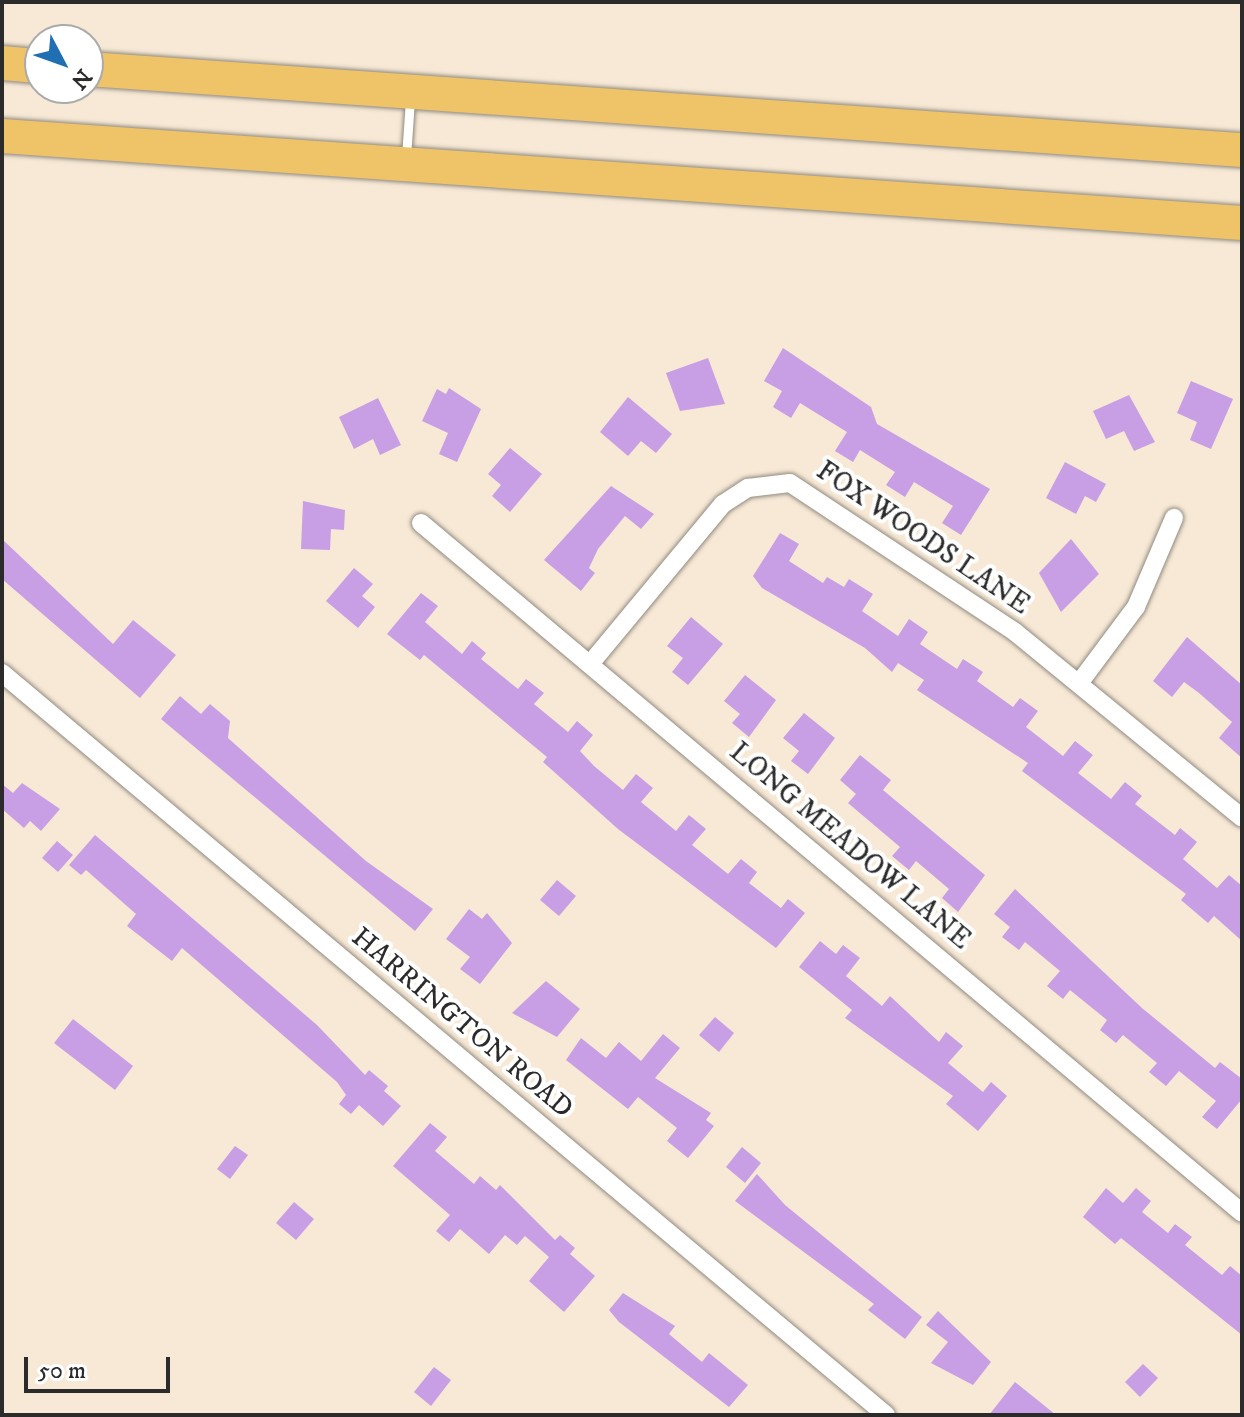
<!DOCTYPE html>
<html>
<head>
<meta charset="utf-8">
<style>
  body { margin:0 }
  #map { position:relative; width:1244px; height:1417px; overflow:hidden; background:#f7e9d5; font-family:"IM FELL DW Pica",serif }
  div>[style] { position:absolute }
  .building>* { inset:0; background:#c89fe4 }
  .roads { filter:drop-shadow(0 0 2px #918a80) drop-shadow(0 0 2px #918a80) }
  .service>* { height:9px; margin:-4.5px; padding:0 4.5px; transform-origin:4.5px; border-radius:4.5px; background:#fff }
  .minor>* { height:18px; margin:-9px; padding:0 9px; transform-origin:9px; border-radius:9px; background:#fff }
  .motorway>* { height:34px; margin:-17px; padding:0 17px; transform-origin:17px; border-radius:17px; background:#efc469 }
  span { translate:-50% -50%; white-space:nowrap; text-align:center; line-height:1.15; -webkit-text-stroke:8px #fff; paint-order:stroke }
  .street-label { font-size:28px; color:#2b2b2b }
  .frame { position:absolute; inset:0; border:4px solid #2b2b2b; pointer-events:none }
  .north { position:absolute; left:24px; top:24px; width:80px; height:80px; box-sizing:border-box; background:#fff; border:2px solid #aaa; border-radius:50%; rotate:131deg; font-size:22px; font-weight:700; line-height:32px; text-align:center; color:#2b2b2b }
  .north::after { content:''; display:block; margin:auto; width:28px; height:36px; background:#1f6fb2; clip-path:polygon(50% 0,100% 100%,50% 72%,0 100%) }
  .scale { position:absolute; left:24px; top:1357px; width:146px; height:36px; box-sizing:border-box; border:4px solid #2b2b2b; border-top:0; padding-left:10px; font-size:24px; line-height:28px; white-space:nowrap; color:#2b2b2b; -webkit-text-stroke:6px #fff; paint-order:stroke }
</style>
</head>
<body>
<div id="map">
  <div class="building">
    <div style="clip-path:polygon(783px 348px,871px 407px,877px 424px,990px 489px,961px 535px,942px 523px,953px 506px,914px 482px,905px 497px,886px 485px,895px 472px,860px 450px,853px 462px,835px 451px,847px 432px,800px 403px,791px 418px,773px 407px,782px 391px,764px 381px)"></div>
    <div style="clip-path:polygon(708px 358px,725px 404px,680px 411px,666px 373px)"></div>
    <div style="clip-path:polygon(1191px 381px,1233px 399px,1211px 449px,1190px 440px,1197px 422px,1177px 413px)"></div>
    <div style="clip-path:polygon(449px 388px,481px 409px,457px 462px,439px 454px,448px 433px,422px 421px,437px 389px,446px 394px)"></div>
    <div style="clip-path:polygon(1129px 395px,1155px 442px,1134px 451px,1124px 431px,1106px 439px,1093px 411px)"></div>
    <div style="clip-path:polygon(628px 397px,672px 434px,656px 453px,641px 441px,628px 456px,600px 432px)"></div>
    <div style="clip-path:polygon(378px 398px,401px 445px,380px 455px,373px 439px,354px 449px,339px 417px)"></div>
    <div style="clip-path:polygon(510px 448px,542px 474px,510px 512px,492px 496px,501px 485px,488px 474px)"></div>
    <div style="clip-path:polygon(1065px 462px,1106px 484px,1096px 502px,1085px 496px,1076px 514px,1046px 498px)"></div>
    <div style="clip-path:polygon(611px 486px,654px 514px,641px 529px,625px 516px,598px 549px,589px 568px,595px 573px,581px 591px,544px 560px)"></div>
    <div style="clip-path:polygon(303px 501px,345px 510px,344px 530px,331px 529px,330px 550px,301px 549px)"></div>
    <div style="clip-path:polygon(780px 533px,799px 544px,789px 561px,823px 583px,827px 577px,844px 587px,849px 579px,873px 594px,862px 611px,898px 636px,909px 619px,928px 632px,920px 644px,957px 669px,963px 659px,983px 672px,977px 681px,1013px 707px,1020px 698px,1038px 711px,1026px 727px,1063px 756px,1075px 741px,1093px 755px,1078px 773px,1111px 799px,1125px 782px,1142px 796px,1135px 804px,1175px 835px,1180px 828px,1197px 842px,1183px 859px,1217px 888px,1229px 875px,1242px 886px,1242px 941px,1214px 916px,1208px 923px,1181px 900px,1186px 894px,1022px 771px,1028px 763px,917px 690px,924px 680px,898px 663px,892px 672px,865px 648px,762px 588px,753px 576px)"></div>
    <div style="clip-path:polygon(2px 539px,113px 644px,133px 620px,176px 655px,140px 698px,2px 579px)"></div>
    <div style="clip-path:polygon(1071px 539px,1099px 574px,1061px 612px,1039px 573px)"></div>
    <div style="clip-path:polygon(354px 568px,373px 584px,362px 596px,375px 607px,358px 628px,326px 601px)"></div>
    <div style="clip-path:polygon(421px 593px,438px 606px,425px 622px,462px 654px,472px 641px,486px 653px,481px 659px,518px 689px,526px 679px,544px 693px,534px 704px,568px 732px,577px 721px,593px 735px,580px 751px,594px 766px,623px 790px,636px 774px,653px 788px,641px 802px,676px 831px,689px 815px,706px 829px,692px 845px,728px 874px,741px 859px,757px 872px,749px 883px,781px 908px,788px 899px,805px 913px,776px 948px,618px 829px,543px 762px,547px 757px,424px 655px,420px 660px,387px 634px)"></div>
    <div style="clip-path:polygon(691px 617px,723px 644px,688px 685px,672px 672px,683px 658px,667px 646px)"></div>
    <div style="clip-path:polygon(1187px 637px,1242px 685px,1242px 758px,1219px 738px,1232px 722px,1199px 693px,1184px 682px,1172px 697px,1153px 681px)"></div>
    <div style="clip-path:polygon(745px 675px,776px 700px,749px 737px,732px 723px,740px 714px,724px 701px)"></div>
    <div style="clip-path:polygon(180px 696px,201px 714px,210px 704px,230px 721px,228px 738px,366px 861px,433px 909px,415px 931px,161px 719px)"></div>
    <div style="clip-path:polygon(804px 713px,835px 738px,808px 774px,791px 761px,799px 751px,783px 738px)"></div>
    <div style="clip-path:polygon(860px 755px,891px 780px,883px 790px,985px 875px,958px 912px,942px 898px,949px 889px,916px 861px,909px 870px,892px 856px,900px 847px,848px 803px,856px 794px,840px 780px)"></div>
    <div style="clip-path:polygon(22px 783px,60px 809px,41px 831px,30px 821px,24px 828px,2px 809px,2px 784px,13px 793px)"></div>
    <div style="clip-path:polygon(95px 835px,317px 1025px,365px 1075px,369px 1070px,388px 1086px,384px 1091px,401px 1106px,383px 1126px,359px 1105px,351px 1114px,339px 1104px,346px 1095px,337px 1082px,182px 948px,172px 961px,127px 926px,136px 914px,86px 870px,81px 875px,69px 865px)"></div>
    <div style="clip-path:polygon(57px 841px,73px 855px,58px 872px,42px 858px)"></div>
    <div style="clip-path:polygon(557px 880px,576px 896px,559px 916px,540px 900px)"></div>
    <div style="clip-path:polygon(1015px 889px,1142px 1008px,1215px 1068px,1220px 1062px,1242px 1079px,1242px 1099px,1217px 1129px,1202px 1117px,1216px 1101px,1179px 1071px,1166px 1086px,1149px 1072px,1157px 1063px,1123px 1035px,1116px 1043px,1100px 1030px,1107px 1020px,1070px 990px,1063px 999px,1047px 986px,1060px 971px,1025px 942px,1019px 950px,1002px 937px,1010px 927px,994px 914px)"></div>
    <div style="clip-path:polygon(469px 909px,482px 919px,487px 913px,512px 943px,480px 984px,460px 969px,470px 957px,446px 939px)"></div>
    <div style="clip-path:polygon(820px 941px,836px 954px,843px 945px,860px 958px,846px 976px,882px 1006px,890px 996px,939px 1042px,946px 1032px,963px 1046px,948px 1063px,983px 1092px,991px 1082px,1007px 1096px,978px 1131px,946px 1104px,953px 1096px,845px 1018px,852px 1010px,799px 967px)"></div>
    <div style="clip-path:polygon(546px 981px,580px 1009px,557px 1037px,512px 1013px)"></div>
    <div style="clip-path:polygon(715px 1017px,734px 1033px,719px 1052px,699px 1035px)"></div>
    <div style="clip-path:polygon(73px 1019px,133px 1066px,115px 1090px,54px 1043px)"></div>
    <div style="clip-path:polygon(663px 1034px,680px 1048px,655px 1078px,711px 1113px,706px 1120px,714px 1126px,688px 1158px,667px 1141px,677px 1128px,638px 1097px,628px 1109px,566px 1060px,581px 1038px,606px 1058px,619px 1042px,641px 1061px)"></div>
    <div style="clip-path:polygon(430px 1123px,447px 1137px,435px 1151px,474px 1184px,480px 1176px,496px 1190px,500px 1185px,555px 1240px,560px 1235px,575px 1248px,570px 1254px,595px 1276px,564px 1312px,529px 1281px,549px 1257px,525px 1236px,517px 1245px,505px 1235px,489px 1254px,460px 1229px,449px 1242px,436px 1231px,450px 1215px,393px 1166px)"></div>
    <div style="clip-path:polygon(235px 1146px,248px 1155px,230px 1179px,217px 1169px)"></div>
    <div style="clip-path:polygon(742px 1147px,761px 1163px,745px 1183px,726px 1167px)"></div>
    <div style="clip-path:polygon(757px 1174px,785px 1205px,922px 1317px,905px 1339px,868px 1310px,874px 1304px,735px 1201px)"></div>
    <div style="clip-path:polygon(1106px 1188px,1123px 1203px,1136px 1188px,1151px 1201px,1142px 1212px,1168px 1233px,1175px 1224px,1192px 1237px,1185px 1245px,1222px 1275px,1230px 1266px,1242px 1276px,1242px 1335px,1121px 1238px,1115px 1244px,1083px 1217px)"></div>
    <div style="clip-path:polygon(294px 1202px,314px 1219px,296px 1240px,276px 1223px)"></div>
    <div style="clip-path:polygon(623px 1293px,675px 1326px,669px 1334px,702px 1362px,709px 1353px,748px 1385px,729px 1407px,619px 1322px,609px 1310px)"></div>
    <div style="clip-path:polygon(938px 1311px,991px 1362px,973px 1385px,931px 1363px,948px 1342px,926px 1325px)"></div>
    <div style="clip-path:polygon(1143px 1364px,1158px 1378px,1140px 1397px,1125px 1382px)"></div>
    <div style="clip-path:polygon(434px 1367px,451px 1380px,431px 1406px,414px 1392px)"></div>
    <div style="clip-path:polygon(1015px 1382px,1056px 1415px,989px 1415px)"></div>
  </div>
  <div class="roads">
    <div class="service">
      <div style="left:406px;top:157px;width:57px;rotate:-86deg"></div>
    </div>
    <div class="minor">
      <div style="left:421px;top:523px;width:1072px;rotate:40.04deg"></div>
      <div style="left:590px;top:664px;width:208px;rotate:-50.3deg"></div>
      <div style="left:723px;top:504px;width:30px;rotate:-33deg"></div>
      <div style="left:748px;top:488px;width:42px;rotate:-6.8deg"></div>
      <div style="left:790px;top:483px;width:270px;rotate:33.5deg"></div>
      <div style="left:1015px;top:632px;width:293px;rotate:39.3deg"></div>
      <div style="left:2px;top:673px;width:1154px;rotate:40.01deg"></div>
      <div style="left:1080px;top:682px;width:94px;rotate:-53.3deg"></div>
      <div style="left:1136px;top:607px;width:97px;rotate:-66.9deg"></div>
    </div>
    <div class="motorway">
      <div style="left:2px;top:63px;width:38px;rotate:5deg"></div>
      <div style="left:88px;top:69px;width:1157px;rotate:4.02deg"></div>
      <div style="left:2px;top:136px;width:1243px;rotate:4.01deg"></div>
    </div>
  </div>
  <div class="street-label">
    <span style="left:923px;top:538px;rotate:34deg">FOX WOODS LANE</span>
    <span style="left:850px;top:846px;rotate:40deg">LONG MEADOW LANE</span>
    <span style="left:462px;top:1023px;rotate:40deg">HARRINGTON ROAD</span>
  </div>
  <div class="frame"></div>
  <div class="north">N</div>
  <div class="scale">50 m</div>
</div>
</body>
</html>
